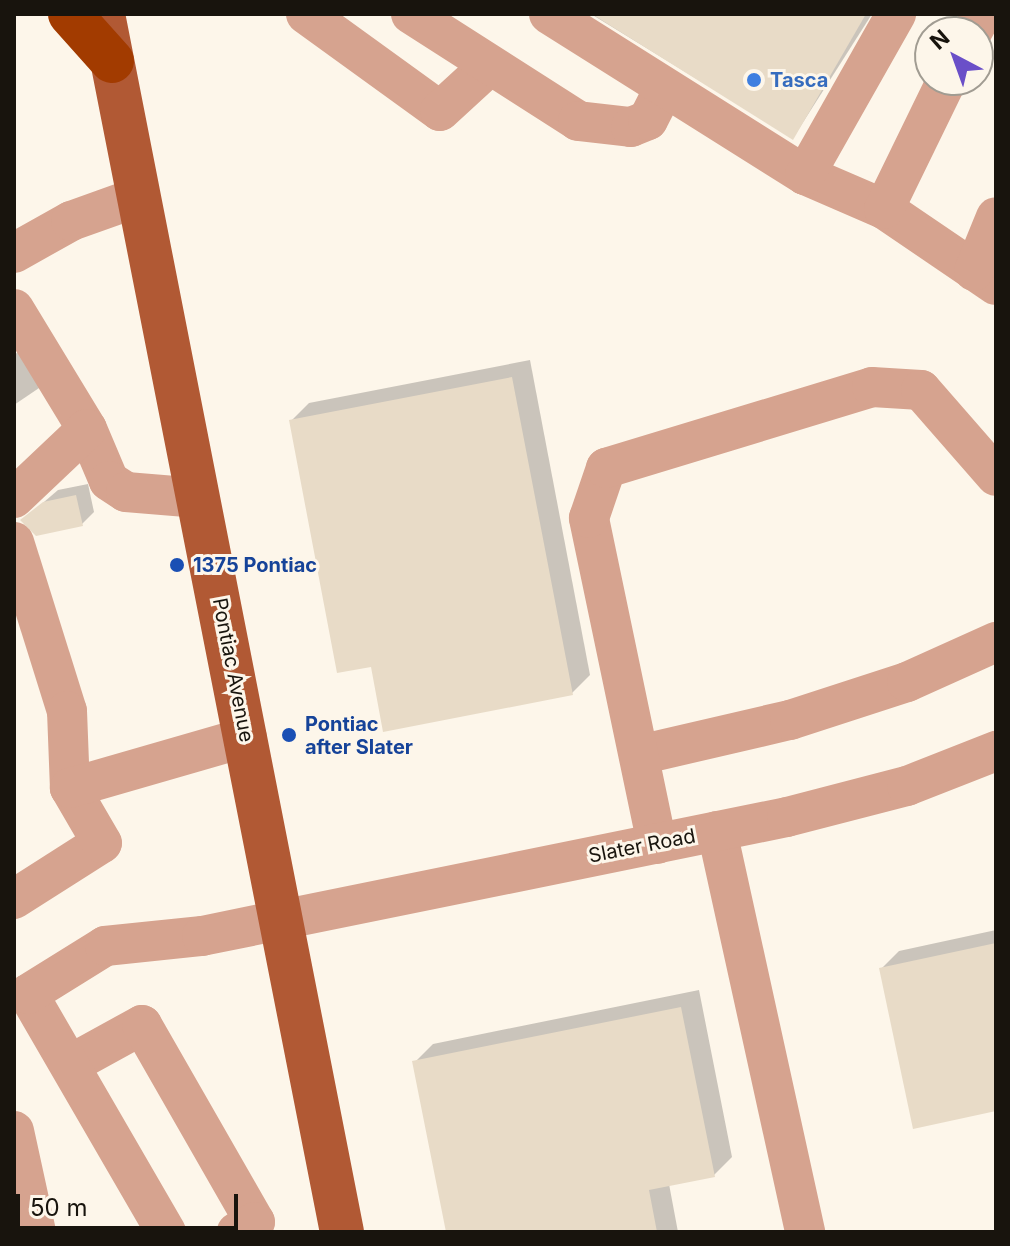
<!DOCTYPE html>
<html>
<head>
<meta charset="utf-8">
<style>
  body { margin:0 }
  #map { position:relative; width:1010px; height:1246px; overflow:hidden; background:#fdf6ea; font-family:Inter,sans-serif }
  div>[style] { position:absolute }
  .shadow>* { inset:0; background:#0003 }
  .building>* { inset:0; background:#e8dbc7 }
  .minor>* { height:40px; margin:-20px; padding:0 20px; transform-origin:20px; border-radius:20px; background:#d6a38f }
  .major>* { height:44px; margin:-22px; padding:0 22px; transform-origin:22px; border-radius:22px; background:#b15934 }
  .highway>* { height:44px; margin:-22px; padding:0 22px; transform-origin:22px; border-radius:22px; background:#a23b00 }
  .dots>* { width:22px; height:22px; translate:-50% -50%; box-sizing:border-box; border:4px solid #fdf6ea; border-radius:50% }
  span { translate:-50% -50%; white-space:nowrap; text-align:center; line-height:1.15; -webkit-text-stroke:6px #fdf6ea; paint-order:stroke }
  .shop-label { font-size:20px; color:#366cbe; font-weight:700 }
  .left { translate:0 -50%; text-align:left }
  .transit-label { font-size:20px; color:#164399; font-weight:700 }
  .street-label { font-size:20px; color:#18140d }
  .frame { position:absolute; inset:0; border:16px solid #18140d; pointer-events:none }
  .north { position:absolute; left:914px; top:16px; width:80px; height:80px; box-sizing:border-box; background:#fdf6ea; border:2px solid #a19c92; border-radius:50%; rotate:319deg; font-size:22px; font-weight:700; line-height:32px; text-align:center; color:#18140d }
  .north::after { content:''; display:block; margin:auto; width:28px; height:36px; background:#6a4fc8; clip-path:polygon(50% 0,100% 100%,50% 72%,0 100%) }
  .scale { position:absolute; left:16px; top:1194px; width:222px; height:36px; box-sizing:border-box; border:4px solid #18140d; border-top:0; padding-left:10px; font-size:24px; line-height:28px; white-space:nowrap; color:#18140d; -webkit-text-stroke:6px #fdf6ea; paint-order:stroke }
</style>
</head>
<body>
<div id="map">
  <div class="shadow">
    <div style="clip-path:polygon(591px 14px,872px 14px,793px 138px)"></div>
    <div style="clip-path:polygon(21px 350px,42px 386px,14px 405px,14px 355px)"></div>
    <div style="clip-path:polygon(530px 360px,590px 675px,572px 693px,373px 664px,291px 421px,309px 403px)"></div>
    <div style="clip-path:polygon(88px 484px,94px 512px,82px 524px,23px 520px,58px 490px)"></div>
    <div style="clip-path:polygon(996px 930px,996px 1109px,881px 969px,899px 951px)"></div>
    <div style="clip-path:polygon(699px 990px,732px 1157px,714px 1175px,669px 1184px,678px 1232px,448px 1232px,415px 1062px,433px 1044px)"></div>
  </div>
  <div class="building">
    <div style="clip-path:polygon(592px 14px,866px 14px,793px 140px)"></div>
    <div style="clip-path:polygon(512px 377px,573px 695px,383px 732px,371px 667px,337px 673px,289px 420px)"></div>
    <div style="clip-path:polygon(76px 495px,83px 526px,36px 536px,20px 520px,43px 502px)"></div>
    <div style="clip-path:polygon(996px 943px,996px 1111px,913px 1129px,879px 968px)"></div>
    <div style="clip-path:polygon(681px 1007px,715px 1177px,649px 1190px,657px 1232px,446px 1232px,412px 1061px)"></div>
  </div>
  <div class="minor">
    <div style="left:306px;top:14px;width:165px;rotate:35.9deg"></div>
    <div style="left:440px;top:111px;width:65px;rotate:-42.5deg"></div>
    <div style="left:411px;top:14px;width:198px;rotate:32.6deg"></div>
    <div style="left:578px;top:121px;width:53px;rotate:6.5deg"></div>
    <div style="left:631px;top:127px;width:18px;rotate:-22deg"></div>
    <div style="left:648px;top:120px;width:35px;rotate:-63deg"></div>
    <div style="left:549px;top:14px;width:302px;rotate:32.2deg"></div>
    <div style="left:805px;top:175px;width:86px;rotate:23.3deg"></div>
    <div style="left:884px;top:209px;width:135px;rotate:34.2deg"></div>
    <div style="left:972px;top:32px;width:21px;rotate:-61deg"></div>
    <div style="left:805px;top:175px;width:185px;rotate:-60.5deg"></div>
    <div style="left:884px;top:209px;width:144px;rotate:-64deg"></div>
    <div style="left:14px;top:253px;width:65px;rotate:-29.3deg"></div>
    <div style="left:71px;top:221px;width:71px;rotate:-19.7deg"></div>
    <div style="left:974px;top:271px;width:58px;rotate:-67.8deg"></div>
    <div style="left:14px;top:309px;width:140px;rotate:58.7deg"></div>
    <div style="left:87px;top:429px;width:56px;rotate:67.1deg"></div>
    <div style="left:109px;top:481px;width:20px;rotate:33deg"></div>
    <div style="left:126px;top:492px;width:73px;rotate:4.7deg"></div>
    <div style="left:14px;top:498px;width:100px;rotate:-43.4deg"></div>
    <div style="left:14px;top:542px;width:177px;rotate:72.6deg"></div>
    <div style="left:67px;top:711px;width:77px;rotate:87.8deg"></div>
    <div style="left:639px;top:755px;width:155px;rotate:-13.1deg"></div>
    <div style="left:790px;top:720px;width:123px;rotate:-18deg"></div>
    <div style="left:907px;top:682px;width:98px;rotate:-24.2deg"></div>
    <div style="left:717px;top:831px;width:411px;rotate:77.6deg"></div>
    <div style="left:657px;top:844px;width:333px;rotate:-101.8deg"></div>
    <div style="left:589px;top:518px;width:53px;rotate:-71.2deg"></div>
    <div style="left:606px;top:468px;width:278px;rotate:-16.9deg"></div>
    <div style="left:872px;top:387px;width:49px;rotate:3.5deg"></div>
    <div style="left:921px;top:390px;width:114px;rotate:48.9deg"></div>
    <div style="left:14px;top:899px;width:104px;rotate:-32.5deg"></div>
    <div style="left:102px;top:843px;width:64px;rotate:-120.2deg"></div>
    <div style="left:70px;top:788px;width:184px;rotate:-16.1deg"></div>
    <div style="left:71px;top:1064px;width:81px;rotate:-28.8deg"></div>
    <div style="left:142px;top:1025px;width:227px;rotate:60.2deg"></div>
    <div style="left:255px;top:1222px;width:21px;rotate:151deg"></div>
    <div style="left:14px;top:1131px;width:103px;rotate:77.7deg"></div>
    <div style="left:166px;top:1232px;width:275px;rotate:-120.1deg"></div>
    <div style="left:28px;top:994px;width:91px;rotate:-31.9deg"></div>
    <div style="left:105px;top:946px;width:98px;rotate:-5.9deg"></div>
    <div style="left:202px;top:936px;width:597px;rotate:-11.5deg"></div>
    <div style="left:787px;top:817px;width:124px;rotate:-14.5deg"></div>
    <div style="left:907px;top:786px;width:96px;rotate:-21.5deg"></div>
  </div>
  <div class="major">
    <div style="left:103px;top:14px;width:1241px;rotate:78.9deg"></div>
  </div>
  <div class="highway">
    <div style="left:70px;top:14px;width:63px;rotate:48.2deg"></div>
  </div>
  <div class="dots">
    <div style="left:754px;top:80px;background:#3f7fe0"></div>
    <div style="left:177px;top:565px;background:#1a4fb4"></div>
    <div style="left:289px;top:735px;background:#1a4fb4"></div>
  </div>
  <div class="shop-label">
    <span class="left" style="left:770px;top:80px">Tasca</span>
  </div>
  <div class="transit-label">
    <span class="left" style="left:193px;top:565px">1375 Pontiac</span>
    <span class="left" style="left:305px;top:736px">Pontiac<br>after Slater</span>
  </div>
  <div class="street-label">
    <span style="left:233px;top:670px;rotate:79deg">Pontiac Avenue</span>
    <span style="left:642px;top:846px;rotate:-11deg">Slater Road</span>
  </div>
  <div class="frame"></div>
  <div class="north">N</div>
  <div class="scale">50 m</div>
</div>
</body>
</html>
